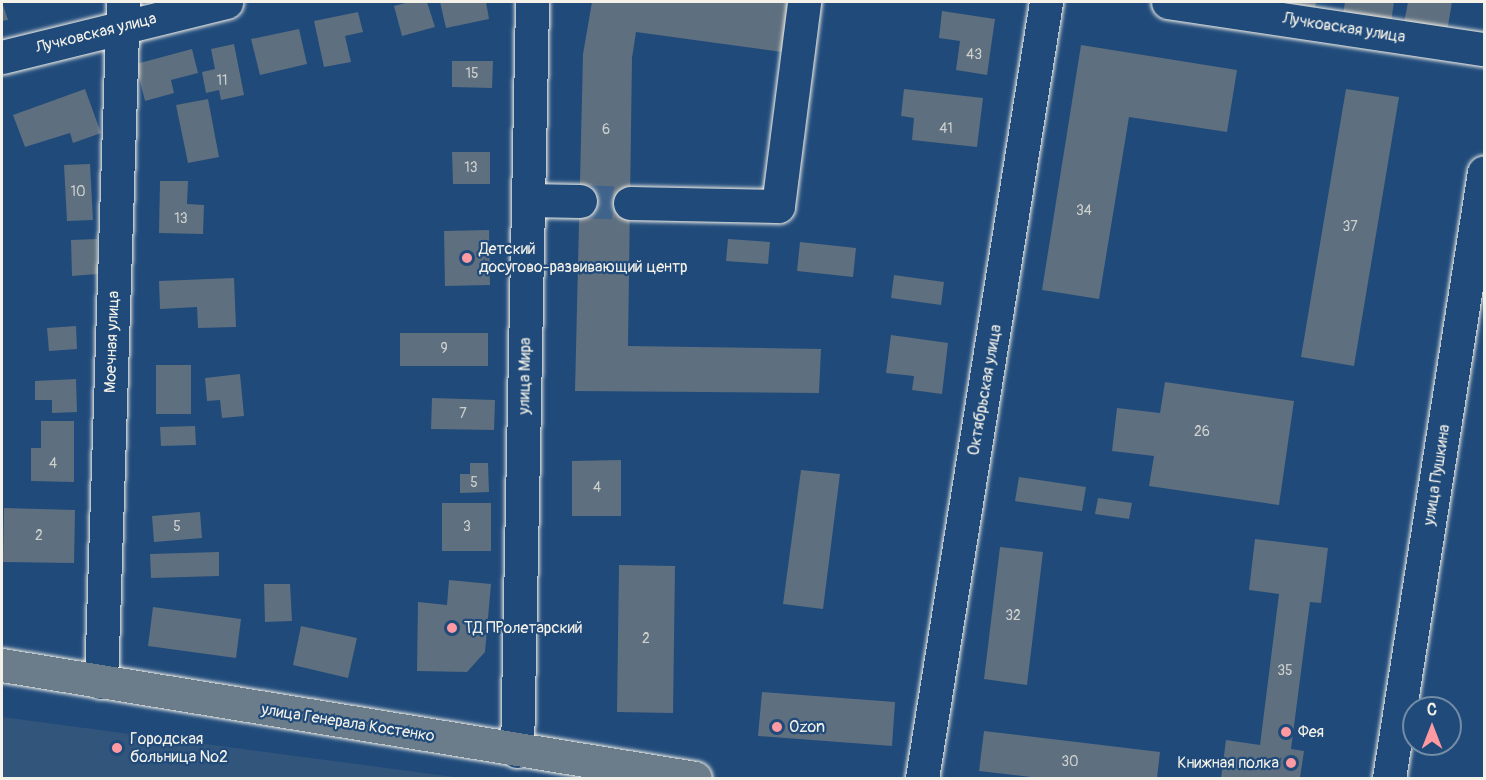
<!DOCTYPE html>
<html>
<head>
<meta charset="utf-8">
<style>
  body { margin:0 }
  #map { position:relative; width:1486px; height:780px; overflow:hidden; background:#1f4a7a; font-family:Pangolin,sans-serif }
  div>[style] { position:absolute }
  .built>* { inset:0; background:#32557c }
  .building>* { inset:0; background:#5e6f7f }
  .minor-tunnel>* { height:33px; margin-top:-16.5px; transform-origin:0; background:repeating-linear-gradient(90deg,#3f638a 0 33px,transparent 0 49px) }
  .roads { filter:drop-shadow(0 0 2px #f4f1e8) drop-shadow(0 0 2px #f4f1e8) }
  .minor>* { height:33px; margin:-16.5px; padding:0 16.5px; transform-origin:16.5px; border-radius:16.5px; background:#1f4a7a }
  .major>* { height:33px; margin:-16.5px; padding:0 16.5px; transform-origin:16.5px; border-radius:16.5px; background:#6b7d8b }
  .dots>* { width:16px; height:16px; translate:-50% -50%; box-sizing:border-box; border:3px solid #1f4a7a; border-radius:50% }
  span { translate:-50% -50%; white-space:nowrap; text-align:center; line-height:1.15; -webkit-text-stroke:4.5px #1f4a7a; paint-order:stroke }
  .number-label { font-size:14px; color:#ced0ce }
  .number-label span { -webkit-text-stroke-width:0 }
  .street-label { font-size:16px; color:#f4f1e8 }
  .poi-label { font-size:16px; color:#f4f1e8 }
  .left { translate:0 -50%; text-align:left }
  .right { translate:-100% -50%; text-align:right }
  .frame { position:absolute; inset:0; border:3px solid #f4f1e8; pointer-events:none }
  .north { position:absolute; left:1402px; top:696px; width:60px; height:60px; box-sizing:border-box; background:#1f4a7a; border:2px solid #748da6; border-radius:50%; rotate:0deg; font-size:16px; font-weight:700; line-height:24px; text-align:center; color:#f4f1e8 }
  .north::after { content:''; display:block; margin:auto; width:21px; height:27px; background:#ff9aa2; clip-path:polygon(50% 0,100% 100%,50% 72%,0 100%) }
</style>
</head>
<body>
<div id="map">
  <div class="built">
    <div style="clip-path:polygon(2px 717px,462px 778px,2px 778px)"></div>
  </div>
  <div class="building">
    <div style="clip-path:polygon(2px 2px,8px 20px,2px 21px)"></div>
    <div style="clip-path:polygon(409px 2px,427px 2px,435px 27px,402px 36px,394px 6px)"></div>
    <div style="clip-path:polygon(440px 2px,486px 2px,489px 19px,446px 28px)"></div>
    <div style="clip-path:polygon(592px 2px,788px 2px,782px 52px,636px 32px,632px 58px,628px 346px,821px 349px,819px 393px,575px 391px,583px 54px)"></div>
    <div style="clip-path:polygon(1286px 2px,1316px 2px,1315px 8px)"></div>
    <div style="clip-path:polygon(1345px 2px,1394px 2px,1391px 22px,1343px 14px)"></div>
    <div style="clip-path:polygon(1408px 2px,1452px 2px,1447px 32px,1404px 23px)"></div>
    <div style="clip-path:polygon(942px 11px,995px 19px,987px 75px,956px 70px,960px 41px,939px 38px)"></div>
    <div style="clip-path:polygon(358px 12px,363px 32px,345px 36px,351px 62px,324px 67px,314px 21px)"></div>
    <div style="clip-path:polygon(299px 29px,307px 64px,260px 75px,251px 39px)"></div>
    <div style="clip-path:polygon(234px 44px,244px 95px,221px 100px,219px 90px,206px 93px,202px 72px,215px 69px,211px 49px)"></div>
    <div style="clip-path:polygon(1081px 45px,1237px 70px,1227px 132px,1129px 117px,1099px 299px,1042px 290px)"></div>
    <div style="clip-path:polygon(192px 49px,198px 73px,171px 80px,174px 93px,145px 101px,136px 64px)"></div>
    <div style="clip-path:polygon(452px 61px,493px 61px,492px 88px,452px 87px)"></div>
    <div style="clip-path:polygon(85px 89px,101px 133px,73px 143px,70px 133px,25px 147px,13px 115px)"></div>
    <div style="clip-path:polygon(904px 89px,983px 98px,977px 147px,912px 140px,914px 118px,901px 116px)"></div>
    <div style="clip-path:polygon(1346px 89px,1399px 97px,1354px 366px,1301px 357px)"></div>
    <div style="clip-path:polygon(208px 99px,219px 157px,188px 163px,176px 105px)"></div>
    <div style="clip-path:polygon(452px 152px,490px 152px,490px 184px,453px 184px)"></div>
    <div style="clip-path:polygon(90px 164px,93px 220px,67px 221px,64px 165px)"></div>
    <div style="clip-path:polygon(160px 181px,188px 181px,187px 204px,204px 205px,203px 234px,159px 233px)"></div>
    <div style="clip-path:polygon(489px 230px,490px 285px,445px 286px,444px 231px)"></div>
    <div style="clip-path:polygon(97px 239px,98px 274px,72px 276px,71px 240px)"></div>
    <div style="clip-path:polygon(728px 239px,770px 242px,768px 264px,726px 261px)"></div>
    <div style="clip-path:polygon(800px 242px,856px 248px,853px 277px,797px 271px)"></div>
    <div style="clip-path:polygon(894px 275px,944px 282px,941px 305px,891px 298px)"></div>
    <div style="clip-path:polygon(234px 278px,236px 327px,198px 328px,197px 307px,160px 309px,159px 281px)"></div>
    <div style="clip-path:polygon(76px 326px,77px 349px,49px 351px,47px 328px)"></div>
    <div style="clip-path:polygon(400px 333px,488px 333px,488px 366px,400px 366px)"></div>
    <div style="clip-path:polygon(891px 335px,948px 343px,942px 394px,912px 390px,914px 376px,886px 373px)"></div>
    <div style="clip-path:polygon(156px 365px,191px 365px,191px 414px,156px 414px)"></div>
    <div style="clip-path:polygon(240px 374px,244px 416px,222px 418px,220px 400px,207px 401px,205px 378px)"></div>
    <div style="clip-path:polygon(76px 379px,77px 412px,52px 413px,52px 400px,35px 400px,35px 381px)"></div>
    <div style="clip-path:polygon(1165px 382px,1294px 401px,1279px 505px,1149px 486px,1154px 456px,1112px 451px,1117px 408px,1160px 413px)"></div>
    <div style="clip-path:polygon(432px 398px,495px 400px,494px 430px,431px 429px)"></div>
    <div style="clip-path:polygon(41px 421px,74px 421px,74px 482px,31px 481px,31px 448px,41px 448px)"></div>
    <div style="clip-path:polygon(195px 426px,196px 445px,161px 446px,160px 427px)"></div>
    <div style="clip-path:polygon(621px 460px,621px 516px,572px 516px,572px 461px)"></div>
    <div style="clip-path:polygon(470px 463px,488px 463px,489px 492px,460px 493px,460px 474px,470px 474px)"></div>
    <div style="clip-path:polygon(801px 470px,840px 474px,823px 609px,783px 604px)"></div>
    <div style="clip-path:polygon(1019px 477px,1086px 487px,1082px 511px,1015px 501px)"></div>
    <div style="clip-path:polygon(1098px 498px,1132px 503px,1129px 519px,1095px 514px)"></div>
    <div style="clip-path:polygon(442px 503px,491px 503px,491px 551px,442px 551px)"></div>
    <div style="clip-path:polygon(4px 508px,75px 510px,74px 563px,3px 562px)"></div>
    <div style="clip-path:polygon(200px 512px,202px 538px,154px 542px,152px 516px)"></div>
    <div style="clip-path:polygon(1255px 539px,1328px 548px,1321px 603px,1310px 602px,1291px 749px,1304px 751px,1300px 778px,1221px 778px,1226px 740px,1260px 745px,1279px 594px,1249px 590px)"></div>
    <div style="clip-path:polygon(1000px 547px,1043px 552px,1027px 685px,984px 679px)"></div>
    <div style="clip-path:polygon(219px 552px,219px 576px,151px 578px,150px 554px)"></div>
    <div style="clip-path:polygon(619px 565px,675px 566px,673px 713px,617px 712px)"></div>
    <div style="clip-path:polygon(449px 580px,491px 584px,485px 652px,467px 672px,417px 671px,418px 602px,447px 605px)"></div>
    <div style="clip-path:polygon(264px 584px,290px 584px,292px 621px,265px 622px)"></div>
    <div style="clip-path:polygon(153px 607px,241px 619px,236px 658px,148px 646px)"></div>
    <div style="clip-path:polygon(301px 626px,357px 638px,348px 678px,293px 665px)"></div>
    <div style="clip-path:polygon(762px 692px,895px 702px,892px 746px,758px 736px)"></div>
    <div style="clip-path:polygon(984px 731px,1160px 752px,1157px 778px,1040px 778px,979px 771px)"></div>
  </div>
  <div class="minor-tunnel">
    <div style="left:580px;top:201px;width:50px;rotate:2.3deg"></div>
  </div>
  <div class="roads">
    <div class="minor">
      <div style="left:1168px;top:2px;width:319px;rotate:8.5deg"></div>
      <div style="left:2px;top:57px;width:231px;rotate:-13.8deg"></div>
      <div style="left:528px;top:200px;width:52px;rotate:1.1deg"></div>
      <div style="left:630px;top:203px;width:148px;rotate:1.2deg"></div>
      <div style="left:778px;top:206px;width:206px;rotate:-82.7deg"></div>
      <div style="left:101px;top:682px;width:680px;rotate:-88.15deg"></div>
      <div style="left:517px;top:751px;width:749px;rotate:-88.85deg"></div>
      <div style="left:922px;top:778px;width:786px;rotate:-80.92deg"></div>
      <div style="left:1389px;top:778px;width:613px;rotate:-81.09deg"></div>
    </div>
    <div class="major">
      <div style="left:2px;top:665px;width:702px;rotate:9.26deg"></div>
    </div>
  </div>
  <div class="dots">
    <div style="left:467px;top:258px;background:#ff9aa2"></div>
    <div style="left:452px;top:628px;background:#ff9aa2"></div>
    <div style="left:777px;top:727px;background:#ff9aa2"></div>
    <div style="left:1286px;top:732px;background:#ff9aa2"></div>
    <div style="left:117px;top:748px;background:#ff9aa2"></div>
    <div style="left:1291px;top:763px;background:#ff9aa2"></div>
  </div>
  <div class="number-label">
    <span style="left:974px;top:55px">43</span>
    <span style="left:472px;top:74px">15</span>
    <span style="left:222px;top:81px">11</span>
    <span style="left:946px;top:129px">41</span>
    <span style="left:606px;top:130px">6</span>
    <span style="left:471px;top:168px">13</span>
    <span style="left:78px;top:192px">10</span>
    <span style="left:1084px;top:211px">34</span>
    <span style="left:181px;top:219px">13</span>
    <span style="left:1350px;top:227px">37</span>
    <span style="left:444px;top:349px">9</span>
    <span style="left:463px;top:414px">7</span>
    <span style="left:1202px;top:432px">26</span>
    <span style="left:53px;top:464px">4</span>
    <span style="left:474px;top:483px">5</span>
    <span style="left:597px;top:488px">4</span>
    <span style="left:177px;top:527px">5</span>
    <span style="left:467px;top:527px">3</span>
    <span style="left:39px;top:536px">2</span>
    <span style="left:1013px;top:616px">32</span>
    <span style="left:646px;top:639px">2</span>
    <span style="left:1285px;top:671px">35</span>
    <span style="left:1070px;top:762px">30</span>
  </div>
  <div class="street-label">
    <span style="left:1344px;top:28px;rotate:9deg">Лучковская улица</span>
    <span style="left:96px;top:33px;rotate:-14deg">Лучковская улица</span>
    <span style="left:112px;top:342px;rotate:-88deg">Моечная улица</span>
    <span style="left:525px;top:376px;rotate:-89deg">улица Мира</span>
    <span style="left:985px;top:390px;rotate:-80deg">Октябрьская улица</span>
    <span style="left:1437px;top:475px;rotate:-81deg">улица Пушкина</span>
    <span style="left:348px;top:723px;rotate:9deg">улица Генерала Костенко</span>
  </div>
  <div class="poi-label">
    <span class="left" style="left:479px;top:258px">Детский<br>досугово-развивающий центр</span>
    <span class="left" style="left:464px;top:628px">ТД ПРолетарский</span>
    <span class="left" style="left:789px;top:727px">Ozon</span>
    <span class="left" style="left:1298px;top:732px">Фея</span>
    <span class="left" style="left:130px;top:748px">Городская<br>больница №2</span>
    <span class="right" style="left:1279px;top:763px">Книжная полка</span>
  </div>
  <div class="frame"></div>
  <div class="north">С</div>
</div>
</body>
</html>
